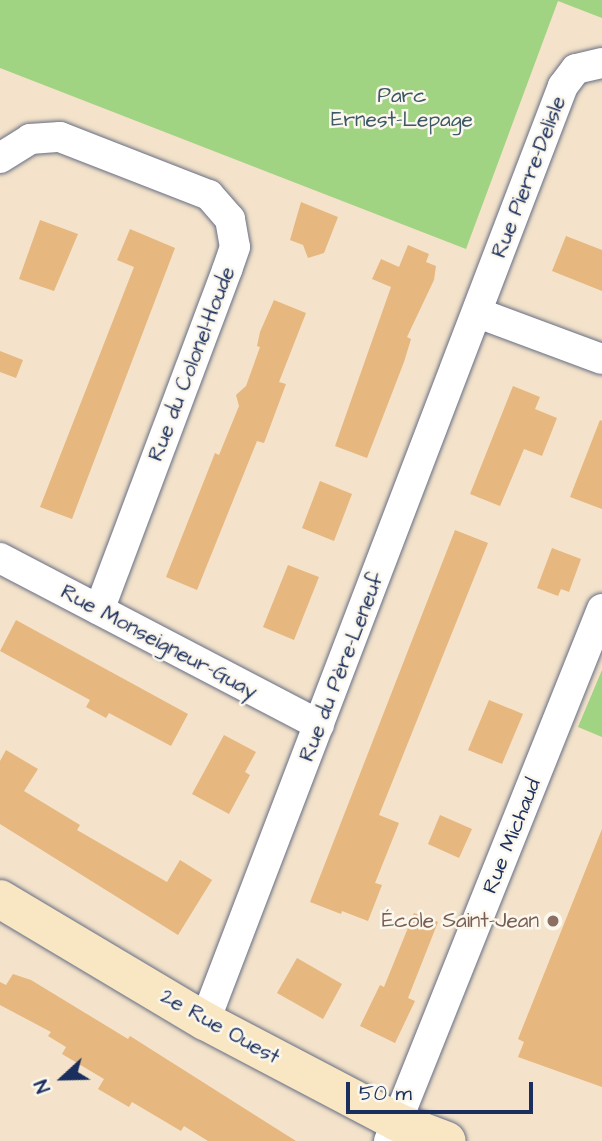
<!DOCTYPE html>
<html>
<head>
<meta charset="utf-8">
<style>
  body { margin:0 }
  #map { position:relative; width:602px; height:1141px; overflow:hidden; background:#f4e3ca; font-family:"Architects Daughter",sans-serif }
  div>[style] { position:absolute }
  .green>* { inset:0; background:#a0d382 }
  .building>* { inset:0; background:#e6b77e }
  .roads { filter:drop-shadow(0 0 2px #676e84) drop-shadow(0 0 2px #676e84) }
  .street>* { height:30px; margin:-15px; padding:0 15px; transform-origin:15px; border-radius:15px; background:#fff }
  .secondary>* { height:38px; margin:-19px; padding:0 19px; transform-origin:19px; border-radius:19px; background:#f9e7c3 }
  .dots>* { width:19px; height:19px; translate:-50% -50%; box-sizing:border-box; border:4px solid #fbf7ec; border-radius:50% }
  span { translate:-50% -50%; white-space:nowrap; text-align:center; line-height:1.15; -webkit-text-stroke:5px #fbf7ec; paint-order:stroke }
  .park-label { font-size:21px; color:#3c5867 }
  .street-label { font-size:21px; color:#1b2f5e }
  .education-label { font-size:21px; color:#785e54 }
  .right { translate:-100% -50%; text-align:right }
  .north { position:absolute; left:28px; top:1043px; width:70px; height:70px; -webkit-text-stroke:5px #fbf7ec; paint-order:stroke; rotate:248deg; font-size:19px; font-weight:700; line-height:28px; text-align:center; color:#1b2f5e }
  .north::after { content:''; display:block; margin:auto; width:24px; height:32px; background:#1b2f5e; clip-path:polygon(50% 0,100% 100%,50% 72%,0 100%) }
  .scale { position:absolute; left:346px; top:1082px; width:187px; height:32px; box-sizing:border-box; border:4px solid #1b2f5e; border-top:0; padding-left:9px; font-size:21px; line-height:24px; white-space:nowrap; color:#1b2f5e; -webkit-text-stroke:5px #fbf7ec; paint-order:stroke }
</style>
</head>
<body>
<div id="map">
  <div class="green">
    <div style="clip-path:polygon(0 0,602px 0,602px 18px,558px 1px,466px 249px,0 68px)"></div>
    <div style="clip-path:polygon(602px 670px,602px 737px,578px 727px)"></div>
  </div>
  <div class="building">
    <div style="clip-path:polygon(301px 202px,338px 217px,324px 253px,308px 258px,303px 245px,290px 240px)"></div>
    <div style="clip-path:polygon(40px 220px,78px 234px,54px 291px,19px 279px)"></div>
    <div style="clip-path:polygon(130px 229px,175px 248px,72px 519px,40px 507px,134px 267px,117px 260px)"></div>
    <div style="clip-path:polygon(566px 236px,602px 250px,602px 291px,552px 271px)"></div>
    <div style="clip-path:polygon(408px 245px,429px 254px,426px 262px,436px 266px,434px 280px,407px 337px,411px 339px,404px 362px,367px 458px,335px 446px,391px 287px,372px 279px,381px 259px,399px 267px)"></div>
    <div style="clip-path:polygon(274px 300px,306px 313px,279px 382px,286px 384px,264px 443px,257px 441px,197px 590px,166px 577px,215px 453px,219px 455px,239px 406px,236px 395px,246px 386px,260px 347px,257px 346px,260px 332px)"></div>
    <div style="clip-path:polygon(0 351px,23px 360px,16px 378px,0 372px)"></div>
    <div style="clip-path:polygon(513px 386px,540px 397px,535px 409px,557px 418px,542px 456px,524px 449px,500px 506px,470px 494px)"></div>
    <div style="clip-path:polygon(600px 420px,602px 421px,602px 509px,570px 497px)"></div>
    <div style="clip-path:polygon(320px 481px,352px 494px,334px 541px,302px 528px)"></div>
    <div style="clip-path:polygon(455px 530px,488px 543px,379px 815px,399px 823px,375px 883px,382px 885px,368px 921px,342px 911px,341px 914px,310px 902px)"></div>
    <div style="clip-path:polygon(552px 548px,581px 559px,569px 592px,561px 589px,558px 596px,537px 588px)"></div>
    <div style="clip-path:polygon(288px 565px,319px 577px,294px 640px,263px 627px)"></div>
    <div style="clip-path:polygon(16px 620px,188px 714px,171px 746px,109px 713px,106px 718px,86px 707px,90px 700px,0 651px)"></div>
    <div style="clip-path:polygon(489px 700px,523px 714px,502px 764px,468px 750px)"></div>
    <div style="clip-path:polygon(224px 735px,256px 752px,245px 772px,250px 775px,229px 814px,192px 794px)"></div>
    <div style="clip-path:polygon(6px 750px,38px 769px,24px 791px,80px 825px,77px 830px,167px 882px,180px 860px,212px 880px,178px 935px,0 824px,0 761px)"></div>
    <div style="clip-path:polygon(440px 815px,472px 829px,459px 858px,428px 844px)"></div>
    <div style="clip-path:polygon(602px 829px,602px 1087px,518px 1057px,524px 1042px,518px 1039px)"></div>
    <div style="clip-path:polygon(414px 913px,438px 922px,408px 998px,415px 1001px,395px 1043px,360px 1026px,380px 985px,384px 987px)"></div>
    <div style="clip-path:polygon(297px 958px,342px 984px,323px 1019px,277px 993px)"></div>
    <div style="clip-path:polygon(13px 974px,31px 980px,128px 1039px,130px 1036px,296px 1141px,208px 1141px,184px 1126px,181px 1131px,132px 1102px,129px 1107px,98px 1089px,104px 1079px,62px 1054px,66px 1047px,48px 1036px,51px 1032px,0 1005px,0 982px,6px 985px)"></div>
  </div>
  <div class="roads">
    <div class="street">
      <div style="left:0;top:158px;width:36px;rotate:-32deg"></div>
      <div style="left:30px;top:139px;width:30px;rotate:-4deg"></div>
      <div style="left:60px;top:137px;width:160px;rotate:21.3deg"></div>
      <div style="left:209px;top:195px;width:32px;rotate:49deg"></div>
      <div style="left:230px;top:219px;width:28px;rotate:80deg"></div>
      <div style="left:235px;top:247px;width:24px;rotate:109deg"></div>
      <div style="left:227px;top:270px;width:363px;rotate:110.6deg"></div>
      <div style="left:478px;top:313px;width:132px;rotate:20.4deg"></div>
      <div style="left:0;top:558px;width:360px;rotate:27.6deg"></div>
      <div style="left:205px;top:1021px;width:1001px;rotate:-69.05deg"></div>
      <div style="left:563px;top:86px;width:21px;rotate:-53deg"></div>
      <div style="left:576px;top:69px;width:27px;rotate:-13deg"></div>
      <div style="left:389px;top:1141px;width:573px;rotate:-68.18deg"></div>
    </div>
    <div class="secondary">
      <div style="left:0;top:899px;width:239px;rotate:30.8deg"></div>
      <div style="left:205px;top:1021px;width:217px;rotate:27.7deg"></div>
      <div style="left:397px;top:1122px;width:53px;rotate:20.8deg"></div>
    </div>
  </div>
  <div class="dots">
    <div style="left:553px;top:921px;background:#8d6e63"></div>
  </div>
  <div class="park-label">
    <span style="left:402px;top:108px">Parc<br>Ernest-Lepage</span>
  </div>
  <div class="street-label">
    <span style="left:529px;top:177px;rotate:-69deg">Rue Pierre-Delisle</span>
    <span style="left:192px;top:364px;rotate:-69deg">Rue du Colonel-Houde</span>
    <span style="left:159px;top:642px;rotate:28deg">Rue Monseigneur-Guay</span>
    <span style="left:342px;top:667px;rotate:-69deg">Rue du Père-Leneuf</span>
    <span style="left:512px;top:836px;rotate:-68deg">Rue Michaud</span>
    <span style="left:220px;top:1027px;rotate:29deg">2e Rue Ouest</span>
  </div>
  <div class="education-label">
    <span class="right" style="left:539px;top:921px">École Saint-Jean</span>
  </div>
  <div class="north">N</div>
  <div class="scale">50 m</div>
</div>
</body>
</html>
